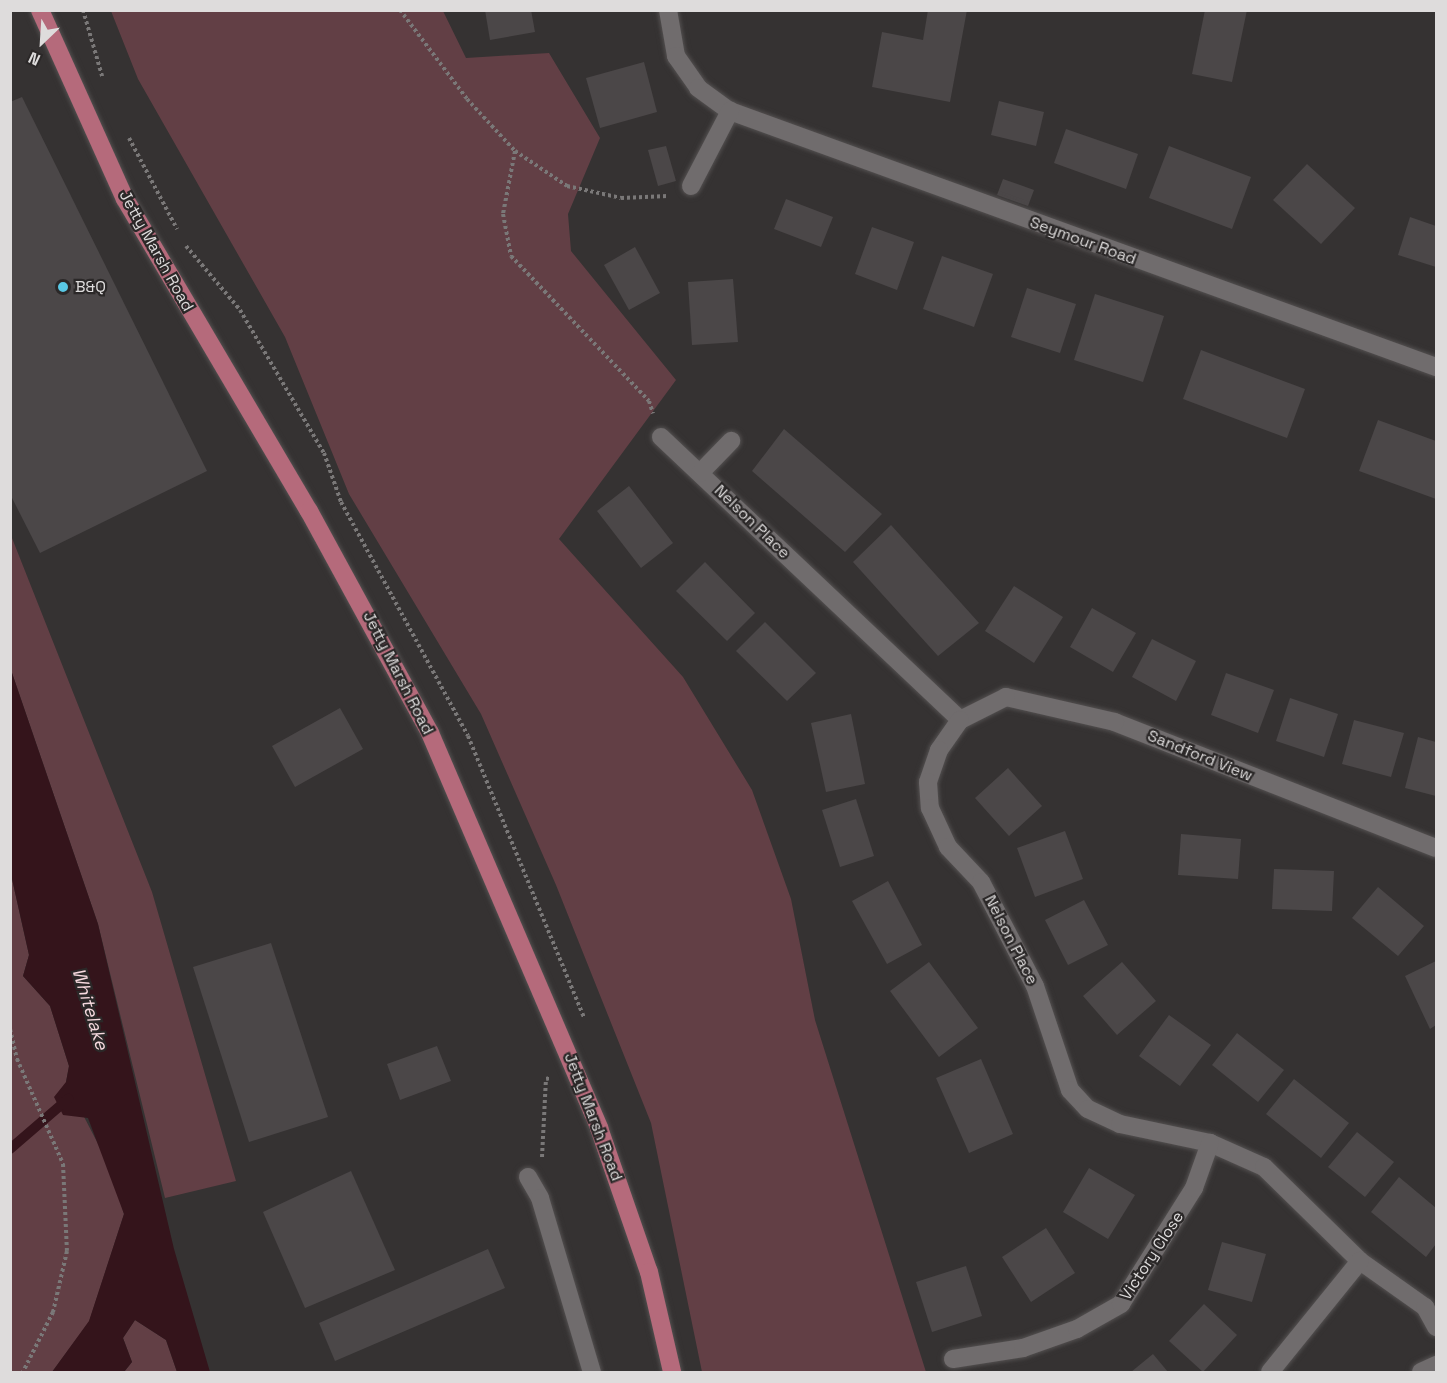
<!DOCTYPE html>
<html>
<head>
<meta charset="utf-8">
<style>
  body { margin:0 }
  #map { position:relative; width:1447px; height:1383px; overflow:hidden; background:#353232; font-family:"Space Grotesk",sans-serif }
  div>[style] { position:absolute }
  .green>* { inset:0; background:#623f45 }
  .water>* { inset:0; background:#34141b }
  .stream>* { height:10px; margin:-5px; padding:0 5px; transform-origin:5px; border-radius:5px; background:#34141b }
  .building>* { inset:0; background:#4b4748 }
  .path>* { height:4px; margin-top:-2px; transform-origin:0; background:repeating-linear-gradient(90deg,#7a7878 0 3px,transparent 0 6px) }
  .roads { filter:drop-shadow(0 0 2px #535050) drop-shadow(0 0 2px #535050) }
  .minor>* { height:18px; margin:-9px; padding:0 9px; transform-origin:9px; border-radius:9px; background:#706c6d }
  .major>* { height:18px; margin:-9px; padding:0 9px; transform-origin:9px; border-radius:9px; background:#b56a7b }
  .dots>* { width:16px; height:16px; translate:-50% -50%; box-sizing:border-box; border:3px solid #2b2828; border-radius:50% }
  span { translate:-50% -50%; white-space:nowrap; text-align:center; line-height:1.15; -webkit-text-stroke:4.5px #2b2828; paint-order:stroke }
  .street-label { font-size:16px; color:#dedcdc }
  .poi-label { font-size:16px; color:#dedcdc }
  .left { translate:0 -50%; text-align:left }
  .water-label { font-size:18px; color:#f7dadf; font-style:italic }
  .frame { position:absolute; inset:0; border:12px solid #dedcdc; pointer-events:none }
  .north { position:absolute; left:12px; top:12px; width:60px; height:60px; -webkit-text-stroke:4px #2b2828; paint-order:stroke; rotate:205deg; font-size:16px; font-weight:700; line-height:24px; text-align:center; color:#dedcdc }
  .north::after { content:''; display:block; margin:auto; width:21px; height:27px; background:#dedcdc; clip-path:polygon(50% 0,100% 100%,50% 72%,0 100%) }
</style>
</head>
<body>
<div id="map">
  <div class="green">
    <div style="clip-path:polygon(111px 11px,443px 11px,466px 58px,549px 53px,600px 138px,568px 214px,571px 251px,676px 380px,559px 539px,683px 677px,752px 790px,791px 899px,815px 1020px,926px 1372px,702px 1372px,651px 1123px,556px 885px,481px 714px,349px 494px,285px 337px,138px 79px)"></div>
    <div style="clip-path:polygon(10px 533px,152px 892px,236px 1181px,165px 1198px,98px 924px,11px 670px)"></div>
    <div style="clip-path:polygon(10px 870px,29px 955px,23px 976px,50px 1006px,69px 1066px,66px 1082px,109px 1165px,124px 1214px,89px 1322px,52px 1372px,11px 1372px)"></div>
    <div style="clip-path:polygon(135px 1320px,166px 1340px,177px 1372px,124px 1372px,132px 1362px,123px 1338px)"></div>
  </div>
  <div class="water">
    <div style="clip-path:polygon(11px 670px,98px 924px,174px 1249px,210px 1372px,177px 1372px,166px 1340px,135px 1320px,123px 1338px,132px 1362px,124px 1372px,52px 1372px,89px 1321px,124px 1214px,88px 1118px,63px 1115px,54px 1097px,66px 1082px,69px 1066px,50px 1006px,23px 976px,29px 955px,10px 870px)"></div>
  </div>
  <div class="stream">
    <div style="left:10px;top:1149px;width:77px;rotate:-40.8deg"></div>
  </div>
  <div class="building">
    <div style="clip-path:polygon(485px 10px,531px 10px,535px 32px,490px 40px)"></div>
    <div style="clip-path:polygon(928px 10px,967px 10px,950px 102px,872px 87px,882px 32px,923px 40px)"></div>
    <div style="clip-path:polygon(1205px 10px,1247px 10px,1232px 82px,1192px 74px)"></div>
    <div style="clip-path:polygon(644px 62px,657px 112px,600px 128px,586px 78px)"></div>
    <div style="clip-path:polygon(22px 97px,207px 471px,40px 553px,10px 494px,10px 102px)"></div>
    <div style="clip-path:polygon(999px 101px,1044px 112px,1036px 146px,991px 135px)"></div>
    <div style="clip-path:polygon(1066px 129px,1138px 154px,1126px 189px,1054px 163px)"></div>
    <div style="clip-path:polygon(666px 146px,676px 181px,658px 186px,648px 150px)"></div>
    <div style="clip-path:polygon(1169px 146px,1251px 177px,1232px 229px,1149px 198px)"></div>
    <div style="clip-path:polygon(1307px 164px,1355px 208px,1321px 244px,1273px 200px)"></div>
    <div style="clip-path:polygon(1003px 179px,1034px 190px,1028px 206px,997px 195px)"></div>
    <div style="clip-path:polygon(786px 199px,833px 217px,821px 247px,774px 229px)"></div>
    <div style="clip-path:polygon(1410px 217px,1436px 226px,1436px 267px,1398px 255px)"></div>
    <div style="clip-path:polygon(872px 227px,914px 242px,897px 290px,855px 274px)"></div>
    <div style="clip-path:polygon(635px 247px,660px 293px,629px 310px,604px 265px)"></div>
    <div style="clip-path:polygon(942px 256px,993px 274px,974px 327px,923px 309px)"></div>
    <div style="clip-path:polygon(733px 279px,738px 342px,692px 345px,688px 282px)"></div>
    <div style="clip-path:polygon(1027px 288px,1076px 304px,1060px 353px,1011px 337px)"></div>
    <div style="clip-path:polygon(1095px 294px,1164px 316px,1143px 382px,1074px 360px)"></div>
    <div style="clip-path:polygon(1201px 350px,1305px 389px,1287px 438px,1183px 399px)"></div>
    <div style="clip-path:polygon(1378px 420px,1436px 441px,1436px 499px,1359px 471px)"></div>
    <div style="clip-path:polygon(784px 429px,882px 514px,845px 552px,752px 471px)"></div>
    <div style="clip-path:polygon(629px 486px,673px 543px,641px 568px,597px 511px)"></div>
    <div style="clip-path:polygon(891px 525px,979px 623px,938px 656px,853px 562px)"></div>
    <div style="clip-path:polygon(705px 562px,755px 613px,727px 641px,676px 591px)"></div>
    <div style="clip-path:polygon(1014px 586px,1063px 617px,1034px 663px,985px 631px)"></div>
    <div style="clip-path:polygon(1092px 608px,1136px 633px,1113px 672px,1070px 647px)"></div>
    <div style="clip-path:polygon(765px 622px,816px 673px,787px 701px,736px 651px)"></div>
    <div style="clip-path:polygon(1152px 639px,1196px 661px,1176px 701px,1132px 677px)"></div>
    <div style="clip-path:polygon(1226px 673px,1274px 690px,1258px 733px,1211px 715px)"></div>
    <div style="clip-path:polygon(1290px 698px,1338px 714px,1324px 757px,1276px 741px)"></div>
    <div style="clip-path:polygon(340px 708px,363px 749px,295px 787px,272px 746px)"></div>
    <div style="clip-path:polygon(851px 714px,865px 784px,826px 792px,811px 723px)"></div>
    <div style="clip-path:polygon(1354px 720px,1404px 733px,1391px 777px,1342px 764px)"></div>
    <div style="clip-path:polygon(1418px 737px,1436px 742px,1436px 796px,1405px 788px)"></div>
    <div style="clip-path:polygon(1008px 768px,1042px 806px,1009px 836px,975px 798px)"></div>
    <div style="clip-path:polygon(856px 799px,874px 856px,840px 867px,822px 810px)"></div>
    <div style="clip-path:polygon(1065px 831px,1083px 879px,1035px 897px,1017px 848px)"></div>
    <div style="clip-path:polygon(1181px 834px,1241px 839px,1238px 879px,1178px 875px)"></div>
    <div style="clip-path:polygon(1274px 869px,1334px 871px,1332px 911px,1272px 909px)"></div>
    <div style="clip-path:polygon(888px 881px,922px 945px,887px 964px,852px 901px)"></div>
    <div style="clip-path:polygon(1378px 887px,1424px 926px,1398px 956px,1352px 918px)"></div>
    <div style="clip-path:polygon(1084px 900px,1108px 945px,1068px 965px,1045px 920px)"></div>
    <div style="clip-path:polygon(271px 943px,328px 1117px,249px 1142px,193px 967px)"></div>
    <div style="clip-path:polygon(1436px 961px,1436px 1025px,1430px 1029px,1405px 976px)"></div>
    <div style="clip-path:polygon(929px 962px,978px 1028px,939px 1057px,890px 991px)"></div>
    <div style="clip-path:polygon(1122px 962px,1156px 1001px,1117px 1035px,1083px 996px)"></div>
    <div style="clip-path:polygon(1169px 1015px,1211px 1045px,1180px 1086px,1139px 1056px)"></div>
    <div style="clip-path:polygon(1237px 1033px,1284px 1070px,1258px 1102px,1212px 1065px)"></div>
    <div style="clip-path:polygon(437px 1046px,451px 1081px,400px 1100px,387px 1064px)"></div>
    <div style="clip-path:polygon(981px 1059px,1013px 1134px,969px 1153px,936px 1078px)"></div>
    <div style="clip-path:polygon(1294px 1079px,1349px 1123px,1321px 1158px,1266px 1114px)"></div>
    <div style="clip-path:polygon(1357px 1132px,1394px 1162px,1365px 1197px,1328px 1167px)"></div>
    <div style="clip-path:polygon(1089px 1168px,1135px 1195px,1108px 1239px,1063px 1212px)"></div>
    <div style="clip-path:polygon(351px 1171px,395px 1270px,305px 1308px,263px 1212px)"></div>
    <div style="clip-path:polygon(1399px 1177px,1436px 1208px,1436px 1244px,1426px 1257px,1371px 1212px)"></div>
    <div style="clip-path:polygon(1046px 1228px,1075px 1273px,1031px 1302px,1002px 1257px)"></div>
    <div style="clip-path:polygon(1222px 1242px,1266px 1254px,1252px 1302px,1208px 1290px)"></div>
    <div style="clip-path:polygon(488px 1249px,505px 1288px,335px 1361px,319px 1323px)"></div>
    <div style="clip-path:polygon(966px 1266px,982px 1316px,932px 1332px,916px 1282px)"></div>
    <div style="clip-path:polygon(1204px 1304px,1237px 1335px,1203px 1372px,1169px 1341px)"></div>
    <div style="clip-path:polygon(1153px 1354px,1168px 1372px,1131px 1372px)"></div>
  </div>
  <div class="path">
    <div style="left:83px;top:10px;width:69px;rotate:73.9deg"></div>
    <div style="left:400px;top:10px;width:111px;rotate:53deg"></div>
    <div style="left:467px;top:99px;width:71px;rotate:47.3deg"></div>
    <div style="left:515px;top:151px;width:63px;rotate:33.9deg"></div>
    <div style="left:567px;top:186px;width:55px;rotate:12.5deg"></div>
    <div style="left:621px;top:198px;width:47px;rotate:-2.4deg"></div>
    <div style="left:129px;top:138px;width:103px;rotate:62.2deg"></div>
    <div style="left:515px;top:151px;width:64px;rotate:100.8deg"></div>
    <div style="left:503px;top:214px;width:43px;rotate:79.2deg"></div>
    <div style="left:511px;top:256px;width:200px;rotate:46.4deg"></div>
    <div style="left:649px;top:401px;width:13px;rotate:72deg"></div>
    <div style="left:186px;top:246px;width:84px;rotate:49.8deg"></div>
    <div style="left:240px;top:310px;width:166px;rotate:59.6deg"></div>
    <div style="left:324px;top:453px;width:52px;rotate:70.9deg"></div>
    <div style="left:341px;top:502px;width:266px;rotate:61.5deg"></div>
    <div style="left:468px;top:736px;width:305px;rotate:67.6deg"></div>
    <div style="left:10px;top:1029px;width:31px;rotate:77deg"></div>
    <div style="left:17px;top:1059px;width:115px;rotate:66.3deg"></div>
    <div style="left:63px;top:1164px;width:87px;rotate:87.4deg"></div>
    <div style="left:67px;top:1251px;width:63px;rotate:102.9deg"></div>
    <div style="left:53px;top:1312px;width:67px;rotate:116.6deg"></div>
    <div style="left:542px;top:1157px;width:78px;rotate:-87.1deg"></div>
    <div style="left:546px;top:1079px;width:4px;rotate:-14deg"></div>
  </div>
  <div class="roads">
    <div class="minor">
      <div style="left:668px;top:10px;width:47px;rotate:80.1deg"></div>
      <div style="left:676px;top:56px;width:39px;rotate:55deg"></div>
      <div style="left:698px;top:88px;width:39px;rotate:36deg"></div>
      <div style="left:730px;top:111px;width:751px;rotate:19.93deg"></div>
      <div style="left:691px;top:186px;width:85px;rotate:-62.5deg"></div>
      <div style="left:661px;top:437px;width:412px;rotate:43.4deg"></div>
      <div style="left:700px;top:473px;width:45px;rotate:-45.9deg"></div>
      <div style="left:1436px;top:848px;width:345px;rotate:-158.6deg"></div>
      <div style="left:1115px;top:722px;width:112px;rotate:-167.1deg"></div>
      <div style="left:1006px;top:697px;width:51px;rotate:153.4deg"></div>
      <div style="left:960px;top:720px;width:37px;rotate:125deg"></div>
      <div style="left:939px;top:750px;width:34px;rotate:109deg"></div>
      <div style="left:928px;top:782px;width:26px;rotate:86deg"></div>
      <div style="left:930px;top:808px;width:43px;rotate:65.2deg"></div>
      <div style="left:948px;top:847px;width:48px;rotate:46.7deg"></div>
      <div style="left:981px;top:882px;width:117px;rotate:62.6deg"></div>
      <div style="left:1035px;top:986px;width:110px;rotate:71.4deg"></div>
      <div style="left:1070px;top:1090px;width:26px;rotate:47deg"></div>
      <div style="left:1088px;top:1109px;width:35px;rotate:25deg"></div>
      <div style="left:1120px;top:1124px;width:92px;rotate:11.9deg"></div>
      <div style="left:1210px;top:1143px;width:59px;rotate:24deg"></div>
      <div style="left:1264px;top:1167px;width:134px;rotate:44.4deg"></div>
      <div style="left:1360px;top:1261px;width:80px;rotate:35.3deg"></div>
      <div style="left:1425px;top:1307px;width:23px;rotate:61deg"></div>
      <div style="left:528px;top:1177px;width:24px;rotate:60deg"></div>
      <div style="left:540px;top:1198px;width:182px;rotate:73.4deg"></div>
      <div style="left:953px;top:1359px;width:71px;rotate:-8.9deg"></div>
      <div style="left:1023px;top:1348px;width:57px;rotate:-19.4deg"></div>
      <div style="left:1077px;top:1329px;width:51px;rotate:-29.6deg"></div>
      <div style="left:1121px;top:1304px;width:137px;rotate:-57.8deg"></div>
      <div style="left:1194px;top:1188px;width:48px;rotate:-70.4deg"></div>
      <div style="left:1270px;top:1372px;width:143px;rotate:-51deg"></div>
      <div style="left:1421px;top:1372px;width:17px;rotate:-25deg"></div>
    </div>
    <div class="major">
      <div style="left:40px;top:10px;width:207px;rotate:65.8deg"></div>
      <div style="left:125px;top:199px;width:362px;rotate:59.5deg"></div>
      <div style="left:309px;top:511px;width:253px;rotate:61.4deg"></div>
      <div style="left:430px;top:733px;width:430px;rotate:66.8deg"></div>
      <div style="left:599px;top:1128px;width:152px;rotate:70.9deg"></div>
      <div style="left:649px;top:1272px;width:103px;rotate:77deg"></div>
    </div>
  </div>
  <div class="dots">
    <div style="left:63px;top:287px;background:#59c8e5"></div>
  </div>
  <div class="street-label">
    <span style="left:1083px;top:241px;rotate:20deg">Seymour Road</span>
    <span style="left:156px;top:251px;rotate:61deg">Jetty Marsh Road</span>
    <span style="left:752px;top:522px;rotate:44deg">Nelson Place</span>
    <span style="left:398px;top:673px;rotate:63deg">Jetty Marsh Road</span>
    <span style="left:1200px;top:756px;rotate:22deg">Sandford View</span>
    <span style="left:1011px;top:940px;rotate:63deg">Nelson Place</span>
    <span style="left:593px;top:1117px;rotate:69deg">Jetty Marsh Road</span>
    <span style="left:1152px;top:1256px;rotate:-57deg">Victory Close</span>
  </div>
  <div class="poi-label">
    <span class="left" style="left:75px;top:287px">B&amp;Q</span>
  </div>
  <div class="water-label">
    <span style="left:90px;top:1009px;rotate:73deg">Whitelake</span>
  </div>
  <div class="frame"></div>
  <div class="north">N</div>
</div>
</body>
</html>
